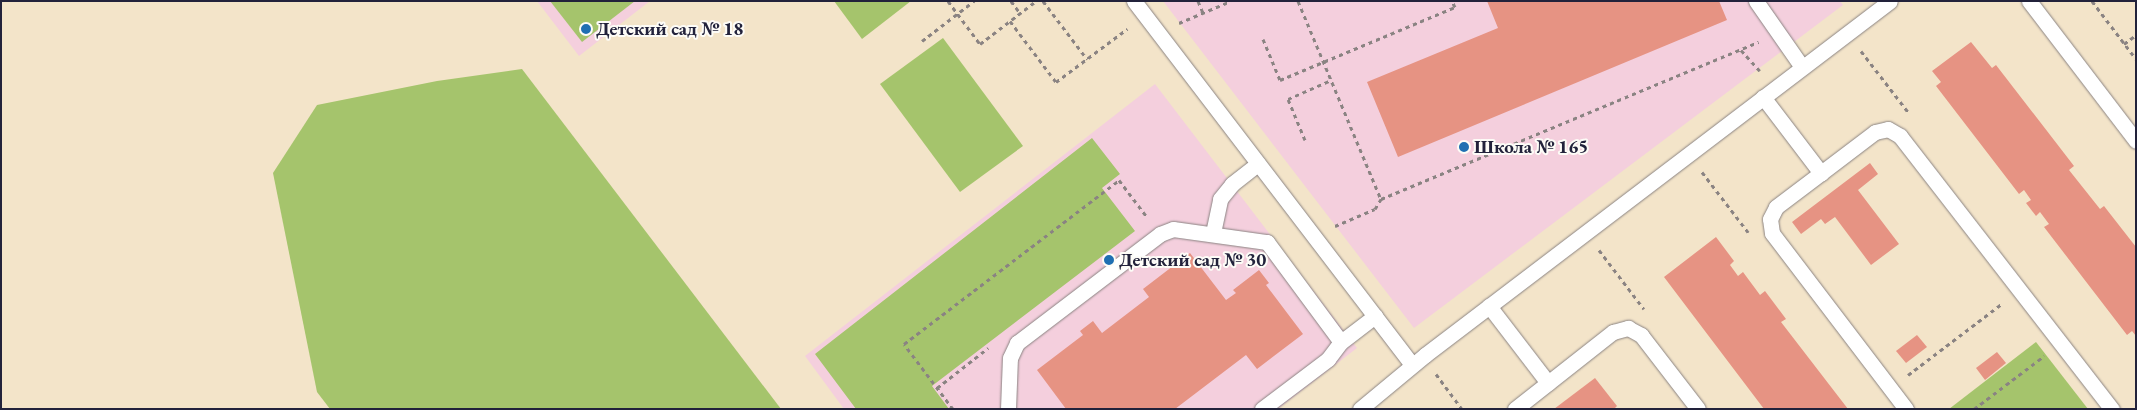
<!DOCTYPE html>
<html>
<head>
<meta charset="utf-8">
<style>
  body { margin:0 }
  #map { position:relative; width:2137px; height:410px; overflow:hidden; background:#f3e4c9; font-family:"EB Garamond",serif }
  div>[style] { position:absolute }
  .built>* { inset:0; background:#f4cfdd }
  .green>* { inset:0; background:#a5c46c }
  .building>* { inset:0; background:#e69383 }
  .path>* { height:3px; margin-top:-1.5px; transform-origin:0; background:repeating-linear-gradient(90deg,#8a8382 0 4px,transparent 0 8px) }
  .roads { filter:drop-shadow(0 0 1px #8a8382) drop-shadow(0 0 1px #8a8382) }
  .lane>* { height:15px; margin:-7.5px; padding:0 7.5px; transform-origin:7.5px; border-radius:7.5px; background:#fff }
  .dots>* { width:14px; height:14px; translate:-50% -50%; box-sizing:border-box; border:2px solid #fdfcf7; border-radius:50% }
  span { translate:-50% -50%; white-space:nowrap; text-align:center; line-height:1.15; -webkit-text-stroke:4px #fdfcf7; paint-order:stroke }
  .poi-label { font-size:19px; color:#22223b; font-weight:700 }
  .left { translate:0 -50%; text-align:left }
  .frame { position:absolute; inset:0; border:2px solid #22223b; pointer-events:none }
</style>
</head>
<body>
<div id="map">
  <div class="built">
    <div style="clip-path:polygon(537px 1px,650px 1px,579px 56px)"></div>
    <div style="clip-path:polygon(1163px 1px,1840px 1px,1843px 5px,1414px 328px)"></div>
    <div style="clip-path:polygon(1155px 84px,1357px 348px,1278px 409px,844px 409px,805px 356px)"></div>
  </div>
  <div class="green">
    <div style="clip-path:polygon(550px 1px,635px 1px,582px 42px)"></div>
    <div style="clip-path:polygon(834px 1px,911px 1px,862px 39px)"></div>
    <div style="clip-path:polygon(943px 38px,1023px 146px,960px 192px,880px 84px)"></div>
    <div style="clip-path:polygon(522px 69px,781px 409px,330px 409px,317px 392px,273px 173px,317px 105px,437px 81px)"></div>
    <div style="clip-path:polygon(1092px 138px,1120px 174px,1102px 188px,1135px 231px,932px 386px,949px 409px,856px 409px,815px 354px)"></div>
    <div style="clip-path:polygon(2036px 342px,2088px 409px,1949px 409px)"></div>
  </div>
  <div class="building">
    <div style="clip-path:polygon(1487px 1px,1719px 1px,1727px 20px,1398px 157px,1367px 82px,1498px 28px)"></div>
    <div style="clip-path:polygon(1971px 42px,1992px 68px,1996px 65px,2074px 166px,2069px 170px,2100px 209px,2104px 206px,2136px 247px,2136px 336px,2132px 331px,2127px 335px,2044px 227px,2049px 224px,2040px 212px,2036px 216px,2026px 203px,2031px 200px,2024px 190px,2019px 194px,1936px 86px,1941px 82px,1932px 71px)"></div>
    <div style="clip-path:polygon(1870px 163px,1878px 174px,1858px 190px,1899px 244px,1871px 265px,1835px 217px,1825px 224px,1821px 219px,1801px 234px,1792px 222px)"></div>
    <div style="clip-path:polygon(1716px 237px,1734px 261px,1730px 265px,1738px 276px,1743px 272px,1760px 295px,1765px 291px,1786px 319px,1781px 322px,1848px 409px,1764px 409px,1664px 277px)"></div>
    <div style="clip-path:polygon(1190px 253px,1226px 300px,1236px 293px,1233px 290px,1259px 270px,1269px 283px,1266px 285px,1303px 334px,1257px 369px,1246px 355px,1175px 409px,1066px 409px,1037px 370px,1083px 335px,1080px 331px,1093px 321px,1102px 333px,1149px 297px,1143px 289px)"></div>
    <div style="clip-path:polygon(1917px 335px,1927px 347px,1906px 363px,1896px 351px)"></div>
    <div style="clip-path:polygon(1997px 352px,2006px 363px,1985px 380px,1976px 368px)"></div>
    <div style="clip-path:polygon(1595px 378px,1617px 406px,1614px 409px,1554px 409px)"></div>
  </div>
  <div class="path">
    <div style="left:948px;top:1px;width:54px;rotate:53.3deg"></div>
    <div style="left:980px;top:44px;width:71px;rotate:-37.5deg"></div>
    <div style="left:1011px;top:1px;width:15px;rotate:53deg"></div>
    <div style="left:1043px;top:1px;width:73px;rotate:52.8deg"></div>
    <div style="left:1198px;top:1px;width:13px;rotate:67deg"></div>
    <div style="left:1298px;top:1px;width:215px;rotate:67.3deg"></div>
    <div style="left:2092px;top:1px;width:73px;rotate:52.8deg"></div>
    <div style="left:1010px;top:21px;width:76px;rotate:53deg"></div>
    <div style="left:1056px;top:82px;width:89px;rotate:-36.7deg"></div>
    <div style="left:1179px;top:23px;width:56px;rotate:-22.9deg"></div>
    <div style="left:1263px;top:39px;width:44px;rotate:67.5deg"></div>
    <div style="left:1280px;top:80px;width:190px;rotate:-22.6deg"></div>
    <div style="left:1455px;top:7px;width:7px;rotate:-117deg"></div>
    <div style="left:922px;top:41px;width:66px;rotate:-37.6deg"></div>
    <div style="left:2124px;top:44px;width:15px;rotate:-37deg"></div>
    <div style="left:1741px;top:50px;width:28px;rotate:48deg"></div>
    <div style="left:1861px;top:51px;width:78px;rotate:52.3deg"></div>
    <div style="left:1305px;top:140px;width:44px;rotate:-112.5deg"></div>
    <div style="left:1288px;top:99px;width:47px;rotate:-23.8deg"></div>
    <div style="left:1702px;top:172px;width:76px;rotate:52.5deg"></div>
    <div style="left:1335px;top:226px;width:43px;rotate:-23deg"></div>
    <div style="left:1375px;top:209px;width:12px;rotate:-59deg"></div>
    <div style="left:1381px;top:199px;width:409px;rotate:-22.6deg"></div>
    <div style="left:1599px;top:250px;width:74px;rotate:52.7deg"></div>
    <div style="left:1436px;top:374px;width:44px;rotate:53.4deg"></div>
    <div style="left:1908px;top:375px;width:119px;rotate:-37.2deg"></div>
    <div style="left:937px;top:388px;width:65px;rotate:-38.1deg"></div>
    <div style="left:953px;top:409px;width:81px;rotate:-127deg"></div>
    <div style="left:904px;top:344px;width:270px;rotate:-37.3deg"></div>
    <div style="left:1119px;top:180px;width:46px;rotate:52.9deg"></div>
    <div style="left:1974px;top:409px;width:88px;rotate:-37.1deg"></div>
  </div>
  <div class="roads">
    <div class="lane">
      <div style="left:1134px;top:1px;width:458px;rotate:52.6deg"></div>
      <div style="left:1756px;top:1px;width:80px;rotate:55.1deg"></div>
      <div style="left:2029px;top:1px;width:176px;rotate:52.6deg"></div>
      <div style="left:1763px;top:97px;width:96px;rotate:52.7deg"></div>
      <div style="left:1213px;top:233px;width:35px;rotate:-78deg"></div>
      <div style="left:1220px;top:199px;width:19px;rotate:-51deg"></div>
      <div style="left:1232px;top:184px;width:33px;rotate:-38deg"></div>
      <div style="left:1489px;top:306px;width:97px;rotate:52.5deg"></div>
      <div style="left:1008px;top:409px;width:51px;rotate:-87.8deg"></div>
      <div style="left:1010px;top:358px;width:17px;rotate:-65deg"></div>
      <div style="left:1017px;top:343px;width:180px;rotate:-37.3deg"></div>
      <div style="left:1160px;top:234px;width:14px;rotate:-21deg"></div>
      <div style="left:1173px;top:229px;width:95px;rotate:7.9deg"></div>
      <div style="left:1267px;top:242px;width:124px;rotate:53.5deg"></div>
      <div style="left:1262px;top:409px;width:83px;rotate:-37.1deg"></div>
      <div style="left:1328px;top:359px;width:21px;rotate:-53deg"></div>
      <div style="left:1341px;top:342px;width:43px;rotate:-37.4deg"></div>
      <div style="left:1360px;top:409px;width:85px;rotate:-39.7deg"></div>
      <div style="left:1425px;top:355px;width:584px;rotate:-37.28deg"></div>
      <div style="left:1515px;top:409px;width:125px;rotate:-38.2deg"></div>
      <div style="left:1613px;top:332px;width:16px;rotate:-15deg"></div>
      <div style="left:1628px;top:328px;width:15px;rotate:28deg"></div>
      <div style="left:1641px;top:335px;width:93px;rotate:52.4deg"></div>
      <div style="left:1906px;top:409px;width:221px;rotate:-127.3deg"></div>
      <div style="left:1772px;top:233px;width:14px;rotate:-98deg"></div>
      <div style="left:1770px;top:219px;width:13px;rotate:-63deg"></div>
      <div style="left:1776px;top:207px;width:56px;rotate:-37.1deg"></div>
      <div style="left:1821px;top:173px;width:68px;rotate:-37.2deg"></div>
      <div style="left:1875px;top:132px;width:13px;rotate:-13deg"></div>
      <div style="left:1888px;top:129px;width:14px;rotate:30deg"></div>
      <div style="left:1900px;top:136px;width:346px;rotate:52.2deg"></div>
    </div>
  </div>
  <div class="dots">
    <div style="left:586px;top:29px;background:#1f6fb2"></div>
    <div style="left:1464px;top:147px;background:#1f6fb2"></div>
    <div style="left:1109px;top:260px;background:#1f6fb2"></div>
  </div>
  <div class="poi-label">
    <span class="left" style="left:596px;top:29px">Детский сад № 18</span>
    <span class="left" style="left:1474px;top:147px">Школа № 165</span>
    <span class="left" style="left:1119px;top:260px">Детский сад № 30</span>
  </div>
  <div class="frame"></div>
</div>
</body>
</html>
